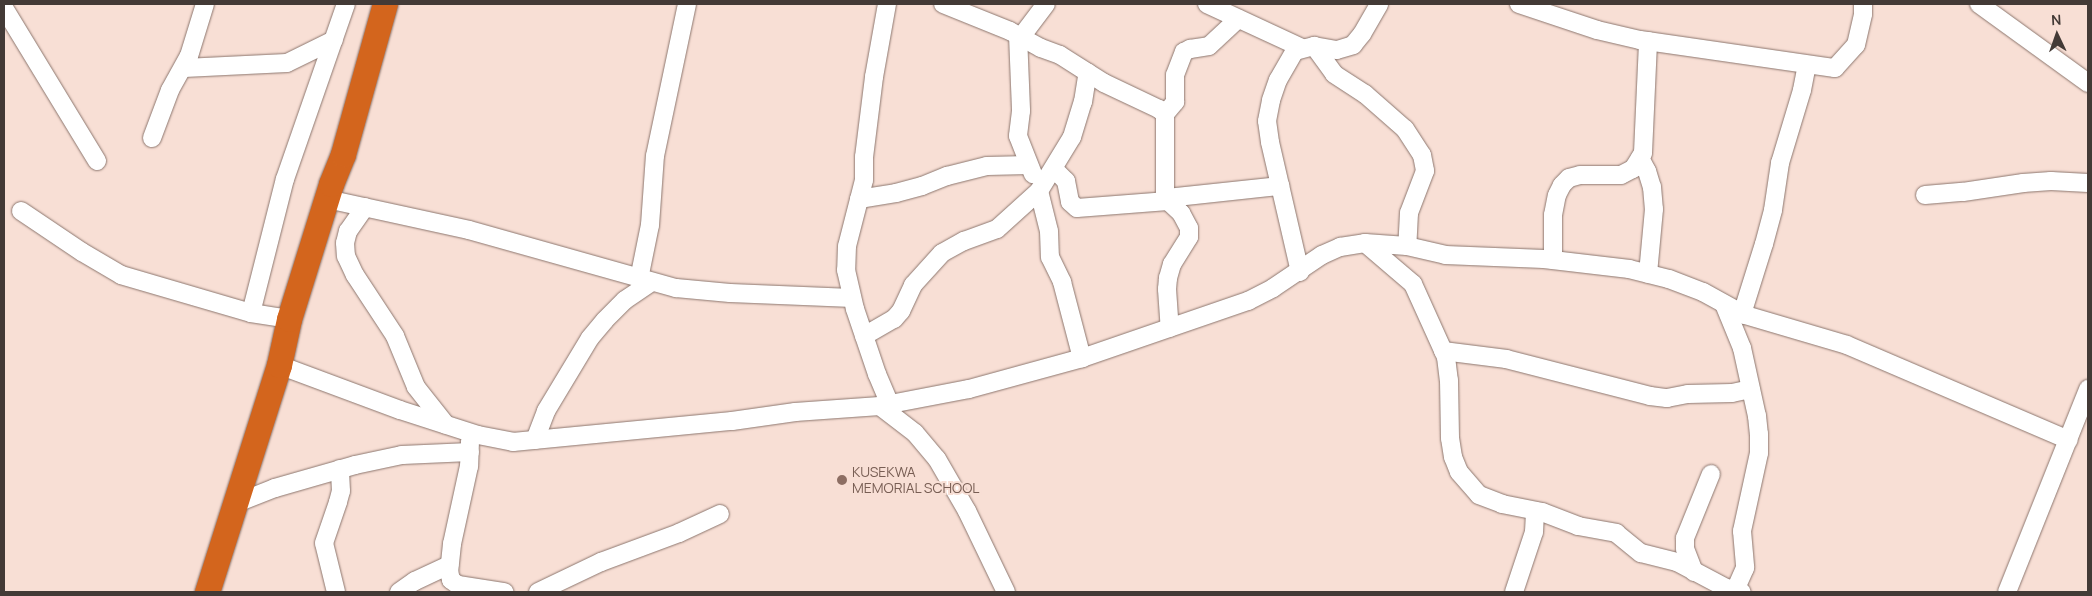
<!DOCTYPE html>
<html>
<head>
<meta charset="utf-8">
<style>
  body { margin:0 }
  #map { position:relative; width:2092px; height:596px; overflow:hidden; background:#f8dfd5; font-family:Manrope,sans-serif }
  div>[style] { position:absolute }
  .roads { filter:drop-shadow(0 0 1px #8c766e) drop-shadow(0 0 1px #8c766e) }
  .minor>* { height:18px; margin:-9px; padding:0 9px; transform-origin:9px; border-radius:9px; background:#fff }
  .highway>* { height:25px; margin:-12.5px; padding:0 12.5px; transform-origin:12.5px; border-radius:12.5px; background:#d3651d }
  .dots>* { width:14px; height:14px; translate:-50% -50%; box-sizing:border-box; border:2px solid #f8dfd5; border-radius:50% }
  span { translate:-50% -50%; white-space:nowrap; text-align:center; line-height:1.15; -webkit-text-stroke:4px #f8dfd5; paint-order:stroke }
  .education-label { font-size:14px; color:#785e54 }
  .left { translate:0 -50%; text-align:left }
  .frame { position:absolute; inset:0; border:5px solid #433a36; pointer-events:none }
  .north { position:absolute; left:2032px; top:10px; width:50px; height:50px; -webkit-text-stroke:4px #f8dfd5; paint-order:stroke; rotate:357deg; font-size:14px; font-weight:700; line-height:20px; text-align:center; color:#433a36 }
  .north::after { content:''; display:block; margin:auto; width:18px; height:22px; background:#433a36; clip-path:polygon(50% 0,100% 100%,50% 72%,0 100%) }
</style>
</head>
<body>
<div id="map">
  <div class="roads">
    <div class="minor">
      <div style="left:887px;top:4px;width:74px;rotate:100.1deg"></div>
      <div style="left:874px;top:77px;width:81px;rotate:97.1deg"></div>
      <div style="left:864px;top:157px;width:23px;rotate:90deg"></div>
      <div style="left:864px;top:180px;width:68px;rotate:104.4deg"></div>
      <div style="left:847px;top:246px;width:24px;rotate:92deg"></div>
      <div style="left:846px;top:270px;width:40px;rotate:77deg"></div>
      <div style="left:855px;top:309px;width:69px;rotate:71.3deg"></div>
      <div style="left:877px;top:374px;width:33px;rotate:67deg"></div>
      <div style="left:943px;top:4px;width:72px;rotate:21.9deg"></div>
      <div style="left:1010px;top:31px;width:35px;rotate:29deg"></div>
      <div style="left:1041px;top:48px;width:20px;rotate:20deg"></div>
      <div style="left:1060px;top:55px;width:52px;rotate:32.5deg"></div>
      <div style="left:1104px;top:83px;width:61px;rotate:25.3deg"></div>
      <div style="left:1159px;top:109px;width:8px;rotate:40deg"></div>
      <div style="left:1165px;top:114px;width:79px;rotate:90deg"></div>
      <div style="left:1165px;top:193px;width:9px;rotate:69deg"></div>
      <div style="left:1168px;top:201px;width:18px;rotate:43deg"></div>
      <div style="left:1181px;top:213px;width:17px;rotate:62deg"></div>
      <div style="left:1189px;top:228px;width:9px;rotate:90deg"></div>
      <div style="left:1189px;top:237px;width:32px;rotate:122deg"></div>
      <div style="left:1172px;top:264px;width:15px;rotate:106deg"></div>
      <div style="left:1168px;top:278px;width:11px;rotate:95deg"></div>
      <div style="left:1167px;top:289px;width:39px;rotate:86deg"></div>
      <div style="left:1207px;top:4px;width:105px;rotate:24.9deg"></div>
      <div style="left:1519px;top:4px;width:82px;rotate:18.4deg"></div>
      <div style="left:1597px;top:30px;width:44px;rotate:13.1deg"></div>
      <div style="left:1640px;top:40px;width:197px;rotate:8.2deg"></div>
      <div style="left:1835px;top:68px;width:31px;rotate:-48deg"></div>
      <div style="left:1856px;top:45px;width:32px;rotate:-77deg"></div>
      <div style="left:1863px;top:14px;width:10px;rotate:-90deg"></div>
      <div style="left:1979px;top:4px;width:135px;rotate:35.9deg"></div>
      <div style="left:4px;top:8px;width:179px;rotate:58.7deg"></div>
      <div style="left:1018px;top:35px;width:76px;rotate:87.7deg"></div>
      <div style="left:1021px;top:111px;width:25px;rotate:97deg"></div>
      <div style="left:1018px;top:136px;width:41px;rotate:68.5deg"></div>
      <div style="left:1021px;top:37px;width:41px;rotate:-52.9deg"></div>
      <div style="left:1314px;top:46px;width:34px;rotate:54deg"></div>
      <div style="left:1334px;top:74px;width:37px;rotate:33deg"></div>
      <div style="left:1365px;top:94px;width:53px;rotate:41.2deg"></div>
      <div style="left:1405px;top:129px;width:31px;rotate:57deg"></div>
      <div style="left:1422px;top:155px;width:16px;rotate:79deg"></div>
      <div style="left:1425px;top:171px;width:45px;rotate:110.9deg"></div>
      <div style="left:1409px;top:213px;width:33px;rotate:93deg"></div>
      <div style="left:184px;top:68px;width:103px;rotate:-2.8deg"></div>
      <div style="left:287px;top:63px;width:52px;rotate:-26.1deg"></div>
      <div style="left:1165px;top:114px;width:16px;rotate:-50deg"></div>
      <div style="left:1175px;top:102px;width:27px;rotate:-90deg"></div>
      <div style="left:1175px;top:75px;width:25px;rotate:-69deg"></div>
      <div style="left:1184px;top:52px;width:7px;rotate:-27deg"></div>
      <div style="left:1190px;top:49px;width:19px;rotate:-9deg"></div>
      <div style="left:1209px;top:46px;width:40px;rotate:-43deg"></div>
      <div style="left:152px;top:138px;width:51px;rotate:-69.4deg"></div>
      <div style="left:170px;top:90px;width:39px;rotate:-61deg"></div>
      <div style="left:189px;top:56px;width:54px;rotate:-72.9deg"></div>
      <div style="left:1640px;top:158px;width:15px;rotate:62deg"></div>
      <div style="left:1647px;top:171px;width:17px;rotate:73deg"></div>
      <div style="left:1652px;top:187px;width:22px;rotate:85deg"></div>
      <div style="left:1654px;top:209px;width:65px;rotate:95.3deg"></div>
      <div style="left:1054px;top:169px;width:17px;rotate:45deg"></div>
      <div style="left:1066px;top:181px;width:21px;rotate:79deg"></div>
      <div style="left:1070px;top:202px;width:9px;rotate:41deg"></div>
      <div style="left:1077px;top:208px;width:91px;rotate:-4.4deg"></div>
      <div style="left:1039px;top:191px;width:41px;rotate:76deg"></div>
      <div style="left:1049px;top:231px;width:26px;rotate:88deg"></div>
      <div style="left:1050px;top:257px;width:28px;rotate:64deg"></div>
      <div style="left:1062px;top:282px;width:79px;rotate:75.3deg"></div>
      <div style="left:1925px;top:195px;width:38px;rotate:-5deg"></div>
      <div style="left:1963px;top:192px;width:61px;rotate:-8.5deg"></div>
      <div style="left:2023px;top:183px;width:28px;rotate:-4deg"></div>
      <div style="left:2051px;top:181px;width:37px;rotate:3deg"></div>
      <div style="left:1167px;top:198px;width:114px;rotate:-6.1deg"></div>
      <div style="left:327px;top:199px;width:145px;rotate:12.3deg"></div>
      <div style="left:469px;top:230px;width:215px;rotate:15.7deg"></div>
      <div style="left:676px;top:288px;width:54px;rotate:5.3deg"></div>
      <div style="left:730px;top:293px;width:122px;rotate:2.3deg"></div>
      <div style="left:859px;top:199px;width:37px;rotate:-9deg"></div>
      <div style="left:896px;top:193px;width:27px;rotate:-15deg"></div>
      <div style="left:922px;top:186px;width:27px;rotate:-22deg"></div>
      <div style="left:947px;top:176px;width:41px;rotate:-14deg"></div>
      <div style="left:987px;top:166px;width:42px;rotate:-1.4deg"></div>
      <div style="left:365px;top:207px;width:29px;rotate:125deg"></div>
      <div style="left:348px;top:231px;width:12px;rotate:104deg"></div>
      <div style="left:345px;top:243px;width:13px;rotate:86deg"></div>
      <div style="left:346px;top:256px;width:21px;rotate:65deg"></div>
      <div style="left:355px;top:275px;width:73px;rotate:56.7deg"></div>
      <div style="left:395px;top:336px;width:55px;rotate:67.6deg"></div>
      <div style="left:416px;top:387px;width:48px;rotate:51.7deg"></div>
      <div style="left:21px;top:211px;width:73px;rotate:33.9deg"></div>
      <div style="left:82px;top:252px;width:45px;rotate:30.5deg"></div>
      <div style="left:121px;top:275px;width:135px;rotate:16.3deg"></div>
      <div style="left:251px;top:313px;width:38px;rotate:9deg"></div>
      <div style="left:1365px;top:243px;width:63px;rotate:40.5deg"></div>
      <div style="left:1413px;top:284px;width:80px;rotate:65.7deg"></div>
      <div style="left:1446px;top:357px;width:23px;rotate:83deg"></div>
      <div style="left:1449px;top:380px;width:58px;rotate:89deg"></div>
      <div style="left:1450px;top:438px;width:19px;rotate:81deg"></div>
      <div style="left:1453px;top:457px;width:16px;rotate:68deg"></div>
      <div style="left:1459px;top:472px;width:30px;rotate:49deg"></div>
      <div style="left:1479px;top:495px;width:25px;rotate:21deg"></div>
      <div style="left:1502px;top:504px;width:41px;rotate:11.3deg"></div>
      <div style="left:1542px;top:512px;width:39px;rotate:21deg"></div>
      <div style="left:1578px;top:526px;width:39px;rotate:10deg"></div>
      <div style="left:1616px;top:533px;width:32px;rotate:39deg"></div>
      <div style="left:1641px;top:553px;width:37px;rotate:14deg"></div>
      <div style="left:1677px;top:562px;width:55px;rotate:28deg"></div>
      <div style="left:1726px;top:588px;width:16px;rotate:14deg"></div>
      <div style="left:1553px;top:260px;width:45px;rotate:-90deg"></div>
      <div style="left:1553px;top:215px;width:20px;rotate:-79deg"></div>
      <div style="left:1557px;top:195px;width:11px;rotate:-63deg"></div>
      <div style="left:1562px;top:185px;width:10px;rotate:-45deg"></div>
      <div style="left:1569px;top:178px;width:11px;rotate:-15deg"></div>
      <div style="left:1580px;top:175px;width:41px"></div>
      <div style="left:1621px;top:175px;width:13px;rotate:-27deg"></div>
      <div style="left:1633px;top:169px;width:19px;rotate:-58deg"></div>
      <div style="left:1643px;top:153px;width:112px;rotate:-87.4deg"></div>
      <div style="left:1300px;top:272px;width:133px;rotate:-103deg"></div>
      <div style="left:1270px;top:142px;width:21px;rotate:-98deg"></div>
      <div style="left:1267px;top:121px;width:21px;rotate:-79deg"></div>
      <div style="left:1271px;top:100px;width:21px;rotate:-71deg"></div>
      <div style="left:1278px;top:80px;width:34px;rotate:-60deg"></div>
      <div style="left:1295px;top:51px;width:20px;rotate:-15deg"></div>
      <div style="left:1314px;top:46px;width:23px;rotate:10deg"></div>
      <div style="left:1337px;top:50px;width:17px;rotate:-17deg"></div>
      <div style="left:1353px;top:45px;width:14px;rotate:-51deg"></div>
      <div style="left:1362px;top:34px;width:34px;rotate:-60deg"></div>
      <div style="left:639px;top:279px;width:55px;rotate:-78.5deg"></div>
      <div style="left:650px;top:225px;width:69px;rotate:-85.9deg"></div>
      <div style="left:655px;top:156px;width:155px;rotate:-78.1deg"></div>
      <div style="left:1724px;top:304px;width:48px;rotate:67.8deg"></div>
      <div style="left:1742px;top:348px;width:70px;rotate:77.6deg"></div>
      <div style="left:1757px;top:416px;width:18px;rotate:84deg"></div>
      <div style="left:1759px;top:434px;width:19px;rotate:90deg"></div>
      <div style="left:1759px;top:453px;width:80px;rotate:102.3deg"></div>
      <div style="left:1742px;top:531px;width:37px;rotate:85deg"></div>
      <div style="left:1745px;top:568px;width:24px;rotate:114deg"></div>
      <div style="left:251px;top:313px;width:138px;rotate:-75.8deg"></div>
      <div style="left:285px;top:179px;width:185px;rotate:-70.8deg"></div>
      <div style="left:1742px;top:314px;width:73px;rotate:-72.6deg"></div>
      <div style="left:1764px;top:244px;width:35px;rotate:-75deg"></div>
      <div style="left:1773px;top:210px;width:48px;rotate:-81.5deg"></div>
      <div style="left:1780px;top:163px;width:76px;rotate:-73.2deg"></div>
      <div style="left:1802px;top:90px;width:25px;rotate:-79deg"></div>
      <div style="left:864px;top:336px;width:34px;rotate:-30deg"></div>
      <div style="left:894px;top:319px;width:11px;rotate:-49deg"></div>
      <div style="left:901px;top:311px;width:29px;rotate:-65deg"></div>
      <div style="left:913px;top:285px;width:43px;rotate:-47.8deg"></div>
      <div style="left:942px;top:253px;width:25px;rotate:-29deg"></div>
      <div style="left:964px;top:241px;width:35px;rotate:-20deg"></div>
      <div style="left:997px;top:229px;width:57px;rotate:-42.1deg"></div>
      <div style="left:1039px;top:191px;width:63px;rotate:-58.6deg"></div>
      <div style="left:1072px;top:137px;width:37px;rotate:-73deg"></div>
      <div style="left:1083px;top:102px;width:30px;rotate:-81deg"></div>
      <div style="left:1443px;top:351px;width:64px;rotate:7.2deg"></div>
      <div style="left:1506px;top:359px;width:149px;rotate:14.4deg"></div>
      <div style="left:1650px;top:396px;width:17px;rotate:7deg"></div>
      <div style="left:1667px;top:398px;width:21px;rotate:-11deg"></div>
      <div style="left:1688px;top:394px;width:44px;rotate:-1.3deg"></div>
      <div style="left:1732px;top:393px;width:19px;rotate:-12deg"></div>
      <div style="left:279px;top:365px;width:129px;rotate:20.4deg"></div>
      <div style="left:400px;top:410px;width:82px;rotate:17.8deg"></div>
      <div style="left:478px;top:435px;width:36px;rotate:11deg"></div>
      <div style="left:513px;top:442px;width:220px;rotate:-5.5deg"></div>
      <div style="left:732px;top:421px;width:64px;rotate:-8.1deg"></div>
      <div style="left:795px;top:412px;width:85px;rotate:-4deg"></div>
      <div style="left:880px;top:406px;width:91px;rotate:-10.8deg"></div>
      <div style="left:969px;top:389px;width:117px;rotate:-15.3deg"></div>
      <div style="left:1082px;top:358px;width:176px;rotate:-19deg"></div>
      <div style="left:1248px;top:301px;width:28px;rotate:-27deg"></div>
      <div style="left:1273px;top:288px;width:59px;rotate:-34deg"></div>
      <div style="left:1322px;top:255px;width:20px;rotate:-24deg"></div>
      <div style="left:1340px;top:247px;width:25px;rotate:-9deg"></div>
      <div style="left:1365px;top:243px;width:42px;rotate:4.1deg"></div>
      <div style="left:1407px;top:246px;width:39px;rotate:13deg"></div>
      <div style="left:1445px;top:255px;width:99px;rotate:2.3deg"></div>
      <div style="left:1544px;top:259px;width:86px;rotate:6.7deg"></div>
      <div style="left:1629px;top:269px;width:41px;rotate:14deg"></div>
      <div style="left:1669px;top:279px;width:36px;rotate:21deg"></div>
      <div style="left:1703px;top:292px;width:48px;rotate:28.7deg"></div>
      <div style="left:1745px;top:315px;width:106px;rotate:16.4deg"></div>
      <div style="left:1847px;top:345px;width:241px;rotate:23.2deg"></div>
      <div style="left:880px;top:406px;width:44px;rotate:37.6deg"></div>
      <div style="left:915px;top:433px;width:34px;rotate:50deg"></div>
      <div style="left:937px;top:459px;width:60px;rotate:60deg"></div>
      <div style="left:967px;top:511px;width:90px;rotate:64.3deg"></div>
      <div style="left:535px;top:440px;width:31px;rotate:-69deg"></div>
      <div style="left:546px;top:411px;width:85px;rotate:-58.9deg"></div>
      <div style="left:590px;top:338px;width:23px;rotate:-50deg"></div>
      <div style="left:605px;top:320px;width:28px;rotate:-45deg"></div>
      <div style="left:625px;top:300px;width:32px;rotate:-34deg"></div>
      <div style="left:470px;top:441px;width:25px;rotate:92deg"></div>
      <div style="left:469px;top:466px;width:80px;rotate:102.3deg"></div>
      <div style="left:452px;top:544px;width:27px;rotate:96deg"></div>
      <div style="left:449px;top:571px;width:9px;rotate:77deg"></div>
      <div style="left:451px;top:580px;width:9px;rotate:36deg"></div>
      <div style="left:458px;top:585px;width:47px;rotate:8.7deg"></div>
      <div style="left:237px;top:503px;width:41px;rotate:-21.5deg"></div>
      <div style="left:275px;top:488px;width:83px;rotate:-16deg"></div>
      <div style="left:355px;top:465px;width:48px;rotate:-12deg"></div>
      <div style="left:402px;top:455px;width:68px;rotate:-2.5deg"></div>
      <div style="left:1694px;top:572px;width:25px;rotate:-111deg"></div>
      <div style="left:1685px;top:549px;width:11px;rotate:-90deg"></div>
      <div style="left:1685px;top:538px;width:69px;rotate:-67.9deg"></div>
      <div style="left:336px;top:592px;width:50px;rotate:-103.8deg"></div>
      <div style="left:324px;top:543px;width:43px;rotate:-71.1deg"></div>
      <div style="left:338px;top:502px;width:11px;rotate:-75deg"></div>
      <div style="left:341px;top:491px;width:22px;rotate:-93deg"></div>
      <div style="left:399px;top:592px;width:19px;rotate:-35deg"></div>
      <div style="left:415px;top:581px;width:38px;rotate:-25deg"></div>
      <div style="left:538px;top:592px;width:70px;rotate:-25.5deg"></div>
      <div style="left:601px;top:562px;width:83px;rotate:-20.4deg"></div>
      <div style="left:679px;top:533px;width:45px;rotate:-24.9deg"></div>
      <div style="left:1514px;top:592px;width:63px;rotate:-71.6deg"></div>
      <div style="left:1534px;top:532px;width:21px;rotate:-87deg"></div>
      <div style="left:2007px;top:592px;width:219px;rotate:-68.2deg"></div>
    </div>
    <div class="highway">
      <div style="left:207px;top:592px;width:238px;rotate:-72.4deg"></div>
      <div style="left:279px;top:365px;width:47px;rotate:-77.7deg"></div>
      <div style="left:289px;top:319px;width:141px;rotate:-72.7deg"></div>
      <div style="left:331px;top:184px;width:32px;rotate:-68deg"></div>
      <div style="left:343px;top:154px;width:156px;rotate:-74.4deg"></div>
    </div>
  </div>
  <div class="dots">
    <div style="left:842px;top:480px;background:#8d6e63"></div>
  </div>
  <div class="education-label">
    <span class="left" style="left:852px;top:480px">KUSEKWA<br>MEMORIAL SCHOOL</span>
  </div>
  <div class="frame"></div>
  <div class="north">N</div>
</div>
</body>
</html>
